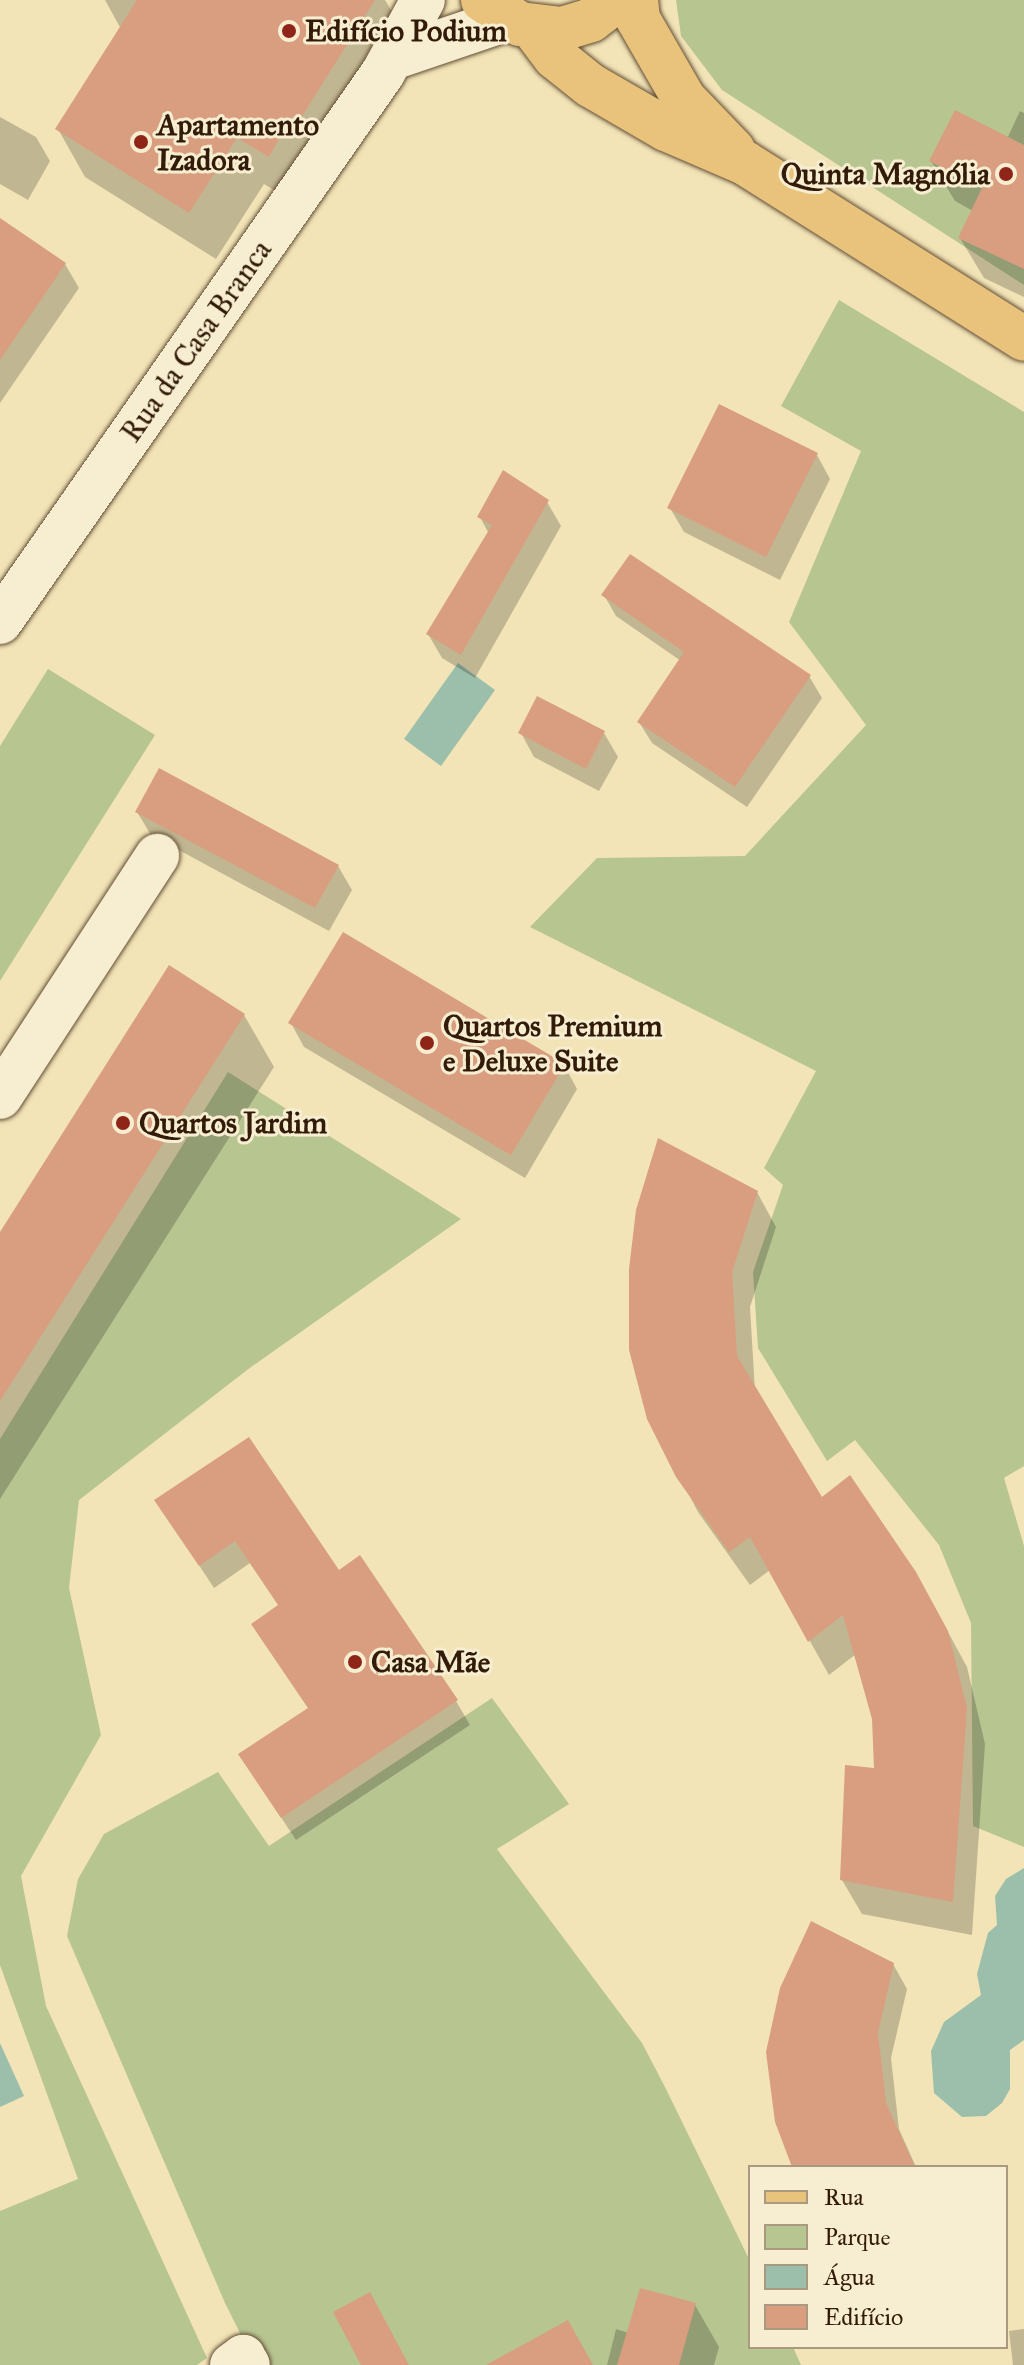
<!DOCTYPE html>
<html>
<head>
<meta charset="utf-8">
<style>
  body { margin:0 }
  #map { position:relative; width:1024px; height:2365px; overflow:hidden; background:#f2e4b7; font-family:"IM FELL Great Primer",serif }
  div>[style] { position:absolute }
  .green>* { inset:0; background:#b7c591 }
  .water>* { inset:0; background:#9cbfab }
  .shadow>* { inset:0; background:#0003 }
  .building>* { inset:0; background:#d89e7f }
  .roads { filter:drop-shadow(0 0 2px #624d34) drop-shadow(0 0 2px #624d34) }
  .minor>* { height:44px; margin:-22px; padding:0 22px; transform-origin:22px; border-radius:22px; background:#f7edd0 }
  .major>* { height:44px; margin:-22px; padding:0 22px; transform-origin:22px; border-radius:22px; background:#e9c27c }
  .dots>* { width:22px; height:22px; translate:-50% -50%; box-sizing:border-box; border:4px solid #f7edd0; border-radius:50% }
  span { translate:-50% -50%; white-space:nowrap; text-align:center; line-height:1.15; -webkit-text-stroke:6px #f7edd0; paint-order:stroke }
  .poi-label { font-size:30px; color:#321b08; font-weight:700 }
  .left { translate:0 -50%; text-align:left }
  .right { translate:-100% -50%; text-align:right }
  .street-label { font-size:30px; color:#321b08 }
  .legend { position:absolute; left:748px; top:2165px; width:260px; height:184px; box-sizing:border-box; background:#f7edd0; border:2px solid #a89980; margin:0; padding:10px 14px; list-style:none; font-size:24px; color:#321b08 }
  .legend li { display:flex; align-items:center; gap:16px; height:40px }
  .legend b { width:40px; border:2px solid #a89980 }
</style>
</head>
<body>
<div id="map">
  <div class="green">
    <div style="clip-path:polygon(676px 0,1024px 0,1024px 285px,722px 90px,681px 36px)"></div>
    <div style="clip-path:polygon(839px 300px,1024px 412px,1024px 1466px,1004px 1478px,1024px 1546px,1024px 1847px,973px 1826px,971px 1623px,939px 1545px,855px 1440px,827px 1461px,758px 1348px,753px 1272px,783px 1185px,764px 1168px,816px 1071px,530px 927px,597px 858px,745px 856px,866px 725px,789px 622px,861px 451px,781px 406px)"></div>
    <div style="clip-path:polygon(48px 669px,155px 735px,0 981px,0 746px)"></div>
    <div style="clip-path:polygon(228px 1072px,461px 1219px,251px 1367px,79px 1500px,69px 1588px,101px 1735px,21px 1876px,46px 2006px,207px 2358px,197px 2365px,0 2365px,0 2211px,78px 2179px,0 1965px,0 1439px)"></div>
    <div style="clip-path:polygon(492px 1698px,569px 1804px,497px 1849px,642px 2043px,665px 2087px,750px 2261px,750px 2347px,793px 2347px,801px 2365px,256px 2365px,225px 2303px,67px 1936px,78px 1879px,104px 1834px,218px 1772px,269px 1846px)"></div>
  </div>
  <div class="water">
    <div style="clip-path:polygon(458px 663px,495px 690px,441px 766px,404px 739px)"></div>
    <div style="clip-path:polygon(1024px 1868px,1024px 2040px,1010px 2050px,1010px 2089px,1002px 2103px,986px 2116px,962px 2117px,934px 2093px,931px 2051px,944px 2022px,981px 1995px,977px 1974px,988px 1933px,997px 1925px,995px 1896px,1006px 1879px)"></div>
    <div style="clip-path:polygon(0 2043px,24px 2096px,0 2107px)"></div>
  </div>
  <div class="shadow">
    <div style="clip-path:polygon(105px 0,385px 0,408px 39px,296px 203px,264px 184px,216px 259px,85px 177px,58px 129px,121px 29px)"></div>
    <div style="clip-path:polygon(1020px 111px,1024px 113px,1024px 297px,984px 278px,960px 238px,973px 211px,955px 201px,931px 161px,1007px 139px)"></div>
    <div style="clip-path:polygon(0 117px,36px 137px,50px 161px,28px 200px,0 184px)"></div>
    <div style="clip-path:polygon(0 220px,65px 264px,79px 288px,0 403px)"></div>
    <div style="clip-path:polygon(817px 455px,830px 479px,780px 580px,684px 532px,670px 508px)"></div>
    <div style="clip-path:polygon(547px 502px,561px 526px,475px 678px,442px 658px,428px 634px,489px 534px,480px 517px)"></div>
    <div style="clip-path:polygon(604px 595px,809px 676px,822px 698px,747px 807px,652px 743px,639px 722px,681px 661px,616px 616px)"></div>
    <div style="clip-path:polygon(521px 733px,604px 733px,618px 757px,599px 791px,534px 757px)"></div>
    <div style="clip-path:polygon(137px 812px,338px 866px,352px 890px,329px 931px,151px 835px)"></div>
    <div style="clip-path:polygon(244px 1015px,274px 1067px,0 1499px,0 1236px)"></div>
    <div style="clip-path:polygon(291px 1023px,564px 1065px,577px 1089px,525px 1178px,304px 1047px)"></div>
    <div style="clip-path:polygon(757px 1192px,776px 1227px,750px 1307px,755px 1391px,821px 1500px,935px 1608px,967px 1667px,985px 1744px,972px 1935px,862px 1914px,842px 1880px,876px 1770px,874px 1719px,856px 1654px,829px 1675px,770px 1570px,750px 1585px,698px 1512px,649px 1418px)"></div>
    <div style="clip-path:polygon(157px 1501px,338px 1572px,456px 1701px,470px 1725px,296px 1840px,255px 1778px,309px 1709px,268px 1648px,280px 1607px,250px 1563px,214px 1588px)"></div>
    <div style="clip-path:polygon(893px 1964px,907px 1989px,891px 2058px,899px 2129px,916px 2167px,797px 2167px)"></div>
    <div style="clip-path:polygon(695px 2305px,719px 2347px,714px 2365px,607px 2365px,616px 2329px,629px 2333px)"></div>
    <div style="clip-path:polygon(1024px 2329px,1024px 2365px,1013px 2365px,1009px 2331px)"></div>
  </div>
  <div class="building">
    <div style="clip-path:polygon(137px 0,375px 0,299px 121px,292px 116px,269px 157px,237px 138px,189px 213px,55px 129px)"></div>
    <div style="clip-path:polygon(955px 110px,1024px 145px,1024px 269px,958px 238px,982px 188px,929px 161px)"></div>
    <div style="clip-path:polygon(0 218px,66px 263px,0 360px)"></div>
    <div style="clip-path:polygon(719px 404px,818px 453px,766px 557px,667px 508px)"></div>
    <div style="clip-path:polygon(503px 470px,549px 500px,461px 655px,426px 634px,492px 525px,477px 517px)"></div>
    <div style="clip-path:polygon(630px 554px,811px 675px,735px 787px,637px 722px,684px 652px,601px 595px)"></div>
    <div style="clip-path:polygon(537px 696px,605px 731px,586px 769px,518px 733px)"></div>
    <div style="clip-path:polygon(159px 768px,339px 865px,315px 908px,135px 812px)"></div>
    <div style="clip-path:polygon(343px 932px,565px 1064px,511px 1155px,288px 1023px)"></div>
    <div style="clip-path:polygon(169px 965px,245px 1014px,0 1401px,0 1232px)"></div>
    <div style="clip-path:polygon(658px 1138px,758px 1191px,732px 1272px,737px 1356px,822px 1497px,850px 1475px,916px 1572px,948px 1631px,967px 1708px,953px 1902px,840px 1880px,845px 1765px,874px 1768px,872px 1719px,843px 1615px,808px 1642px,750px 1537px,729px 1552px,676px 1477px,647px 1419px,629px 1350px,629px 1269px,636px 1210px)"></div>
    <div style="clip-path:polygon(249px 1437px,339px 1570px,360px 1555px,458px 1700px,281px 1818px,238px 1754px,308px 1708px,251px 1624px,278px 1605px,235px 1541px,199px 1566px,154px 1500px)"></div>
    <div style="clip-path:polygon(811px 1921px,894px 1963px,878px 2033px,886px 2103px,915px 2167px,792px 2167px,775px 2122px,766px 2052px,780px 1988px)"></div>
    <div style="clip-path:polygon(640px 2288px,696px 2303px,679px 2365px,617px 2365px)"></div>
    <div style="clip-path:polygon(370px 2292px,409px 2365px,361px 2365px,333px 2312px)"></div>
    <div style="clip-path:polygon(568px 2320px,593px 2365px,486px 2365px)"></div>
  </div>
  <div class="roads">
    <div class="minor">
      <div style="left:392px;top:58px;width:121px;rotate:-18.7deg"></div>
      <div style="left:0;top:622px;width:669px;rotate:-55.1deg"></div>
      <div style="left:383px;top:73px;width:83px;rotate:-61.3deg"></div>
      <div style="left:0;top:1097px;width:288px;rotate:-56.9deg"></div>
      <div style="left:232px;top:2365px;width:14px;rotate:-36deg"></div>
      <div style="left:243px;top:2357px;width:9px;rotate:58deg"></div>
    </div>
    <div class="major">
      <div style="left:483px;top:0;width:44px;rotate:33deg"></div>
      <div style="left:520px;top:24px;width:42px;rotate:6.8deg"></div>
      <div style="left:562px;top:29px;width:30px;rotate:-17deg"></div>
      <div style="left:591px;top:20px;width:34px;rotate:-37deg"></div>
      <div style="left:636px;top:0;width:19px;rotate:84deg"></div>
      <div style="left:638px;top:19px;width:92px;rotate:60.1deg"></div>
      <div style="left:684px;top:99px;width:71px;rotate:46.1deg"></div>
      <div style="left:533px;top:28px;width:36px;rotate:53deg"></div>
      <div style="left:555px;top:57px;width:45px;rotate:38.7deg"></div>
      <div style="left:590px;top:85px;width:88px;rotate:30.1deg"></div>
      <div style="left:666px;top:129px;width:86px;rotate:23.3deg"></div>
      <div style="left:745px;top:163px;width:330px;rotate:32.2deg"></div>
    </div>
  </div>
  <div class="dots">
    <div style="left:289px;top:31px;background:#8f2418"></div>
    <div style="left:141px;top:142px;background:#8f2418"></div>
    <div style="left:1006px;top:174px;background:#8f2418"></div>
    <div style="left:427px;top:1043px;background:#8f2418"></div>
    <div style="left:123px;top:1123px;background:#8f2418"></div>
    <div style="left:355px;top:1662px;background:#8f2418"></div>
  </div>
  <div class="poi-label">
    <span class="left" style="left:305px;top:31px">Edifício Podium</span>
    <span class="left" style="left:157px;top:142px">Apartamento<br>Izadora</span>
    <span class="right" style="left:990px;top:174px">Quinta Magnólia</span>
    <span class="left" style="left:443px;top:1043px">Quartos Premium<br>e Deluxe Suite</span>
    <span class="left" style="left:139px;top:1123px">Quartos Jardim</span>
    <span class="left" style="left:371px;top:1662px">Casa Mãe</span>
  </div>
  <div class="street-label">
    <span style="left:196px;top:341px;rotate:-55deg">Rua da Casa Branca</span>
  </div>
  <ul class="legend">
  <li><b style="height:10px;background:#e9c27c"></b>Rua</li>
  <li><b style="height:22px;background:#b7c591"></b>Parque</li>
  <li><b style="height:22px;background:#9cbfab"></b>Água</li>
  <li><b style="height:22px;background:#d89e7f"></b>Edifício</li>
  </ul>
</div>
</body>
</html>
